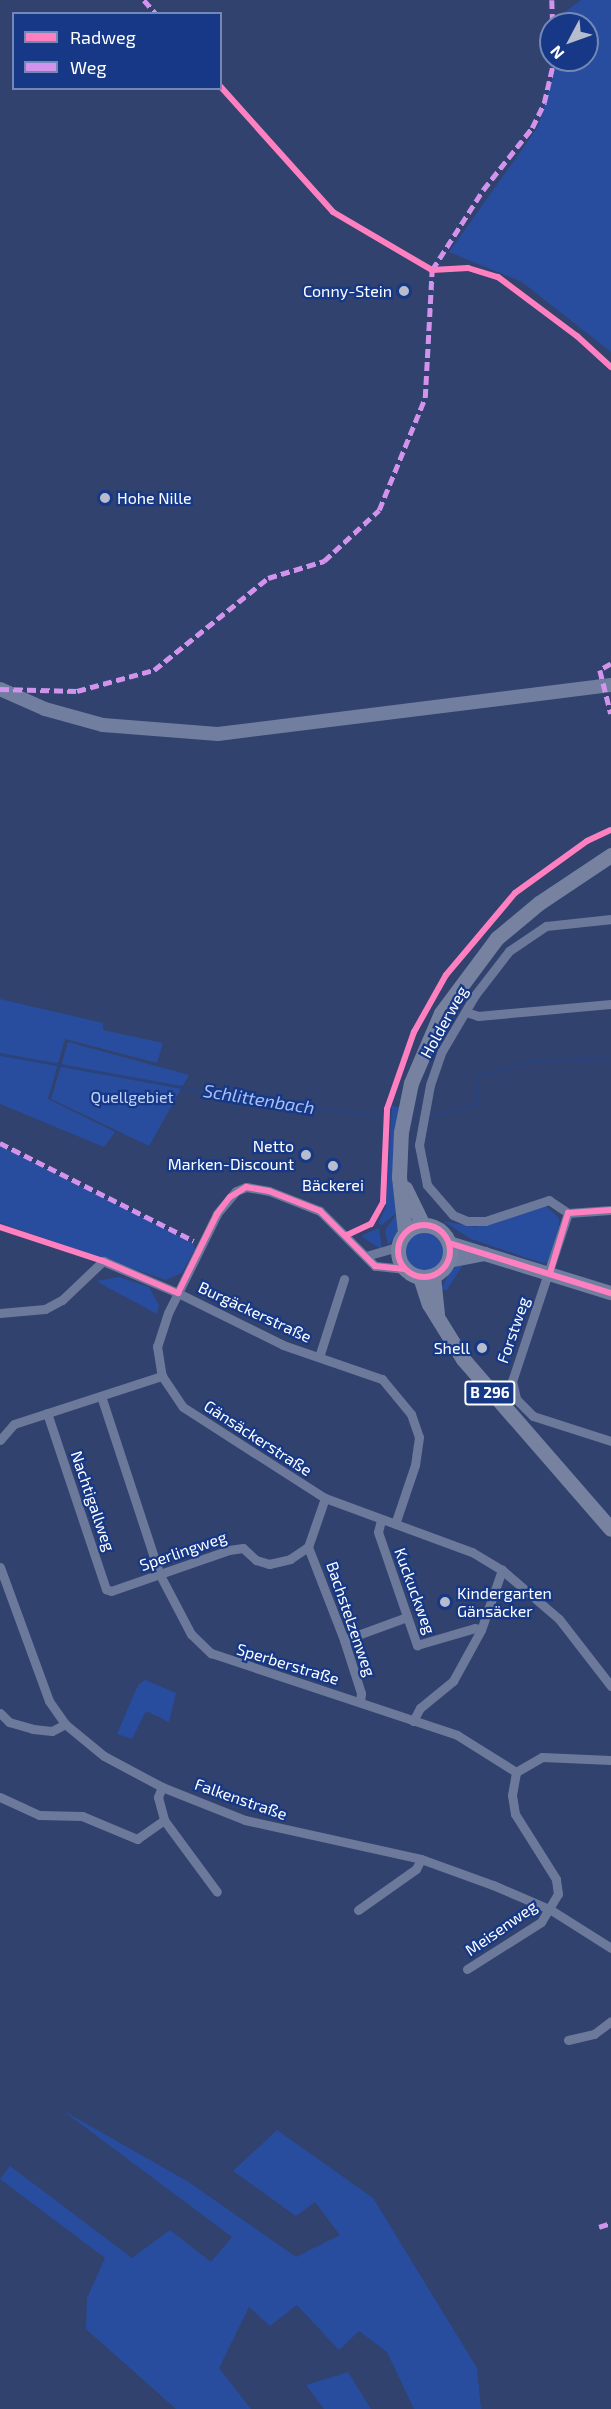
<!DOCTYPE html>
<html>
<head>
<meta charset="utf-8">
<style>
  body { margin:0 }
  #map { position:relative; width:611px; height:2409px; overflow:hidden; background:#30426d; font-family:"Exo 2",sans-serif }
  div>[style] { position:absolute }
  .green>* { inset:0; background:#294d9e }
  .round { border-radius:50% }
  .stream>* { height:3px; margin:-1.5px; padding:0 1.5px; transform-origin:1.5px; border-radius:1.5px; background:#2b437c }
  .street>* { height:9px; margin:-4.5px; padding:0 4.5px; transform-origin:4.5px; border-radius:4.5px; background:#6c799b }
  .secondary>* { height:14px; margin:-7px; padding:0 7px; transform-origin:7px; border-radius:7px; background:#717e9f }
  .primary>* { height:15px; margin:-7.5px; padding:0 7.5px; transform-origin:7.5px; border-radius:7.5px; background:#7682a0 }
  .primary>.ring { margin:-7.5px; padding:0; box-sizing:content-box; background:none; border:15px solid #7682a0; border-radius:50% }
  .quiet>* { height:4.5px; margin-top:-2.25px; transform-origin:0; background:repeating-linear-gradient(90deg,#d193ec 0 9px,transparent 0 13.5px) }
  .cycleway>* { height:6px; margin:-3px; padding:0 3px; transform-origin:3px; border-radius:3px; background:#ff80c0 }
  .cycleway>.ring { margin:-3px; padding:0; box-sizing:content-box; background:none; border:6px solid #ff80c0; border-radius:50% }
  .dots>* { width:16px; height:16px; translate:-50% -50%; box-sizing:border-box; border:3px solid #163887; border-radius:50% }
  span { translate:-50% -50%; white-space:nowrap; text-align:center; line-height:1.15; -webkit-text-stroke:4.5px #163887; paint-order:stroke }
  .shield-label span { padding:2px 4px; background:#163887; border:2px solid; border-radius:4px; -webkit-text-stroke-width:0 }
  .shield-label { font-size:15px; color:#fff; font-weight:700 }
  .poi-label { font-size:16px; color:#fff }
  .right { translate:-100% -50%; text-align:right }
  .left { translate:0 -50%; text-align:left }
  .street-label { font-size:16px; color:#fff }
  .park-label { font-size:16px; color:#c2d4fa }
  .water-label { font-size:18px; color:#a8c0f5; font-style:italic }
  .legend { position:absolute; left:12px; top:12px; width:210px; height:78px; box-sizing:border-box; background:#163887; border:2px solid #7388b7; margin:0; padding:8px 10px; list-style:none; font-size:18px; color:#fff }
  .legend li { display:flex; align-items:center; gap:12px; height:30px }
  .legend b { width:30px; border:2px solid #7388b7 }
  .north { position:absolute; left:539px; top:12px; width:60px; height:60px; box-sizing:border-box; background:#163887; border:2px solid #7388b7; border-radius:50%; rotate:229deg; font-size:16px; font-weight:700; line-height:24px; text-align:center; color:#fff }
  .north::after { content:''; display:block; margin:auto; width:21px; height:27px; background:#b7bdcc; clip-path:polygon(50% 0,100% 100%,50% 72%,0 100%) }
</style>
</head>
<body>
<div id="map">
  <div class="green">
    <div style="clip-path:polygon(581px 0,611px 0,611px 352px,522px 282px,449px 252px,538px 127px,558px 60px,587px 60px,587px 24px,563px 24px,562px 14px)"></div>
    <div style="clip-path:polygon(0 999px,103px 1023px,103px 1030px,163px 1043px,157px 1063px,65px 1039px,48px 1099px,115px 1132px,104px 1147px,0 1104px)"></div>
    <div style="clip-path:polygon(68px 1042px,189px 1075px,149px 1146px,51px 1099px)"></div>
    <div style="clip-path:polygon(392px 1106px,399px 1107px,400px 1210px,382px 1225px,378px 1224px,386px 1206px)"></div>
    <div style="clip-path:polygon(0 1146px,193px 1243px,195px 1249px,182px 1273px,166px 1280px,0 1223px)"></div>
    <div style="clip-path:polygon(546px 1206px,559px 1218px,559px 1227px,548px 1262px,542px 1263px,471px 1239px,443px 1221px,475px 1227px)"></div>
    <div style="clip-path:polygon(396px 1215px,401px 1227px,388px 1246px,385px 1230px)"></div>
    <div style="clip-path:polygon(379px 1228px,382px 1248px,379px 1248px,361px 1236px)"></div>
    <div class="round" style="left:405px;top:1231px;width:40px;height:40px"></div>
    <div style="clip-path:polygon(464px 1263px,447px 1290px,441px 1289px,450px 1271px)"></div>
    <div style="clip-path:polygon(119px 1277px,149px 1287px,159px 1305px,157px 1314px,96px 1281px)"></div>
    <div style="clip-path:polygon(145px 1680px,176px 1693px,169px 1722px,146px 1711px,132px 1739px,117px 1734px,138px 1685px)"></div>
    <div style="clip-path:polygon(62px 2110px,187px 2181px,296px 2257px,340px 2235px,315px 2202px,296px 2216px,233px 2171px,277px 2130px,373px 2198px,477px 2368px,481px 2409px,414px 2409px,387px 2352px,359px 2331px,339px 2350px,297px 2305px,270px 2326px,249px 2307px,219px 2368px,251px 2409px,176px 2409px,86px 2329px,87px 2298px,105px 2258px,0 2179px,10px 2166px,132px 2258px,170px 2230px,211px 2262px,232px 2237px)"></div>
    <div style="clip-path:polygon(348px 2372px,371px 2409px,324px 2409px,306px 2385px)"></div>
  </div>
  <div class="stream">
    <div style="left:0;top:1054px;width:279px;rotate:10.3deg"></div>
    <div style="left:274px;top:1104px;width:104px;rotate:6.1deg"></div>
    <div style="left:431px;top:1116px;width:48px;rotate:-14.6deg"></div>
    <div style="left:477px;top:1104px;width:28px;rotate:-88deg"></div>
    <div style="left:478px;top:1076px;width:54px;rotate:-16.1deg"></div>
    <div style="left:530px;top:1061px;width:81px;rotate:-2.1deg"></div>
  </div>
  <div class="street">
    <div style="left:466px;top:1012px;width:13px;rotate:18deg"></div>
    <div style="left:478px;top:1016px;width:134px;rotate:-5.2deg"></div>
    <div style="left:568px;top:1213px;width:23px;rotate:-146deg"></div>
    <div style="left:549px;top:1200px;width:67px;rotate:161.8deg"></div>
    <div style="left:485px;top:1221px;width:18px;rotate:180deg"></div>
    <div style="left:467px;top:1221px;width:15px;rotate:-157deg"></div>
    <div style="left:453px;top:1215px;width:40px;rotate:-131deg"></div>
    <div style="left:427px;top:1185px;width:41px;rotate:-101.3deg"></div>
    <div style="left:419px;top:1145px;width:61px;rotate:-79.6deg"></div>
    <div style="left:430px;top:1085px;width:36px;rotate:-71deg"></div>
    <div style="left:442px;top:1051px;width:65px;rotate:-59.5deg"></div>
    <div style="left:475px;top:995px;width:56px;rotate:-52.3deg"></div>
    <div style="left:509px;top:951px;width:45px;rotate:-34deg"></div>
    <div style="left:546px;top:926px;width:65px;rotate:-6.1deg"></div>
    <div style="left:568px;top:1213px;width:177px;rotate:108.4deg"></div>
    <div style="left:512px;top:1381px;width:18px;rotate:77deg"></div>
    <div style="left:516px;top:1399px;width:24px;rotate:45deg"></div>
    <div style="left:533px;top:1416px;width:82px;rotate:17.8deg"></div>
    <div style="left:568px;top:1213px;width:43px;rotate:-4deg"></div>
    <div style="left:366px;top:1256px;width:33px;rotate:-16deg"></div>
    <div style="left:405px;top:1269px;width:30px;rotate:-174deg"></div>
    <div style="left:375px;top:1266px;width:78px;rotate:-135deg"></div>
    <div style="left:320px;top:1211px;width:55px;rotate:-158.6deg"></div>
    <div style="left:269px;top:1191px;width:23px;rotate:-170deg"></div>
    <div style="left:246px;top:1187px;width:11px;rotate:158deg"></div>
    <div style="left:236px;top:1191px;width:30px;rotate:130deg"></div>
    <div style="left:217px;top:1214px;width:110px;rotate:116.3deg"></div>
    <div style="left:168px;top:1313px;width:35px;rotate:108deg"></div>
    <div style="left:157px;top:1346px;width:30px;rotate:81deg"></div>
    <div style="left:162px;top:1376px;width:37px;rotate:56deg"></div>
    <div style="left:183px;top:1407px;width:169px;rotate:32.7deg"></div>
    <div style="left:325px;top:1498px;width:157px;rotate:20.2deg"></div>
    <div style="left:472px;top:1552px;width:35px;rotate:31deg"></div>
    <div style="left:502px;top:1570px;width:75px;rotate:40.7deg"></div>
    <div style="left:559px;top:1619px;width:85px;rotate:52.2deg"></div>
    <div style="left:0;top:1313px;width:45px;rotate:-5.1deg"></div>
    <div style="left:45px;top:1309px;width:19px;rotate:-28deg"></div>
    <div style="left:62px;top:1300px;width:57px;rotate:-43.6deg"></div>
    <div style="left:103px;top:1261px;width:82px;rotate:23.1deg"></div>
    <div style="left:178px;top:1293px;width:117px;rotate:26.3deg"></div>
    <div style="left:283px;top:1345px;width:105px;rotate:19deg"></div>
    <div style="left:382px;top:1379px;width:45px;rotate:50.4deg"></div>
    <div style="left:411px;top:1414px;width:24px;rotate:71deg"></div>
    <div style="left:419px;top:1437px;width:28px;rotate:98deg"></div>
    <div style="left:415px;top:1465px;width:62px;rotate:108.7deg"></div>
    <div style="left:319px;top:1357px;width:82px;rotate:-72.2deg"></div>
    <div style="left:101px;top:1396px;width:188px;rotate:71.8deg"></div>
    <div style="left:160px;top:1575px;width:67px;rotate:62.3deg"></div>
    <div style="left:191px;top:1634px;width:28px;rotate:44deg"></div>
    <div style="left:211px;top:1653px;width:259px;rotate:18.4deg"></div>
    <div style="left:457px;top:1735px;width:70px;rotate:32.1deg"></div>
    <div style="left:47px;top:1413px;width:186px;rotate:71.5deg"></div>
    <div style="left:106px;top:1589px;width:5px;rotate:22deg"></div>
    <div style="left:111px;top:1591px;width:125px;rotate:-19.2deg"></div>
    <div style="left:229px;top:1550px;width:14px;rotate:-8deg"></div>
    <div style="left:243px;top:1548px;width:18px;rotate:43deg"></div>
    <div style="left:256px;top:1560px;width:14px;rotate:17deg"></div>
    <div style="left:269px;top:1564px;width:22px;rotate:-13deg"></div>
    <div style="left:290px;top:1559px;width:22px;rotate:-34deg"></div>
    <div style="left:308px;top:1547px;width:52px;rotate:-70.9deg"></div>
    <div style="left:0;top:1440px;width:21px;rotate:-49deg"></div>
    <div style="left:14px;top:1424px;width:156px;rotate:-18deg"></div>
    <div style="left:381px;top:1520px;width:12px;rotate:104deg"></div>
    <div style="left:378px;top:1532px;width:120px;rotate:71deg"></div>
    <div style="left:417px;top:1645px;width:60px;rotate:-16.3deg"></div>
    <div style="left:475px;top:1628px;width:6px;rotate:18deg"></div>
    <div style="left:308px;top:1547px;width:100px;rotate:68.8deg"></div>
    <div style="left:344px;top:1640px;width:56px;rotate:72.2deg"></div>
    <div style="left:361px;top:1693px;width:9px;rotate:96deg"></div>
    <div style="left:0;top:1567px;width:143px;rotate:69.9deg"></div>
    <div style="left:49px;top:1701px;width:28px;rotate:55deg"></div>
    <div style="left:65px;top:1724px;width:50px;rotate:39.4deg"></div>
    <div style="left:104px;top:1756px;width:66px;rotate:28.1deg"></div>
    <div style="left:162px;top:1787px;width:89px;rotate:21.7deg"></div>
    <div style="left:245px;top:1820px;width:180px;rotate:12.5deg"></div>
    <div style="left:421px;top:1859px;width:77px;rotate:19.9deg"></div>
    <div style="left:493px;top:1885px;width:63px;rotate:23.3deg"></div>
    <div style="left:551px;top:1910px;width:71px;rotate:32.3deg"></div>
    <div style="left:344px;top:1640px;width:67px;rotate:-20.1deg"></div>
    <div style="left:0;top:1713px;width:13px;rotate:45deg"></div>
    <div style="left:9px;top:1722px;width:25px;rotate:16deg"></div>
    <div style="left:33px;top:1729px;width:19px;rotate:6deg"></div>
    <div style="left:52px;top:1731px;width:15px;rotate:-28deg"></div>
    <div style="left:413px;top:1721px;width:15px;rotate:-62deg"></div>
    <div style="left:420px;top:1708px;width:43px;rotate:-39.3deg"></div>
    <div style="left:453px;top:1681px;width:58px;rotate:-61.2deg"></div>
    <div style="left:481px;top:1630px;width:64px;rotate:-70.7deg"></div>
    <div style="left:162px;top:1787px;width:11px;rotate:112deg"></div>
    <div style="left:158px;top:1797px;width:24px;rotate:75deg"></div>
    <div style="left:164px;top:1820px;width:89px;rotate:53.6deg"></div>
    <div style="left:0;top:1797px;width:43px;rotate:24.8deg"></div>
    <div style="left:39px;top:1815px;width:43px;rotate:1.3deg"></div>
    <div style="left:82px;top:1816px;width:60px;rotate:22.7deg"></div>
    <div style="left:137px;top:1839px;width:33px;rotate:-35deg"></div>
    <div style="left:358px;top:1910px;width:71px;rotate:-35.3deg"></div>
    <div style="left:416px;top:1869px;width:11px;rotate:-63deg"></div>
    <div style="left:467px;top:1969px;width:88px;rotate:-32.4deg"></div>
    <div style="left:541px;top:1922px;width:33px;rotate:-59deg"></div>
    <div style="left:558px;top:1894px;width:15px;rotate:-98deg"></div>
    <div style="left:556px;top:1879px;width:77px;rotate:-122.2deg"></div>
    <div style="left:515px;top:1814px;width:19px;rotate:-99deg"></div>
    <div style="left:512px;top:1795px;width:23px;rotate:-80deg"></div>
    <div style="left:516px;top:1772px;width:30px;rotate:-30deg"></div>
    <div style="left:542px;top:1757px;width:69px;rotate:2.5deg"></div>
    <div style="left:568px;top:2040px;width:27px;rotate:-13deg"></div>
    <div style="left:594px;top:2034px;width:21px;rotate:-37deg"></div>
  </div>
  <div class="secondary">
    <div style="left:0;top:689px;width:49px;rotate:24deg"></div>
    <div style="left:45px;top:709px;width:60px;rotate:15.4deg"></div>
    <div style="left:103px;top:725px;width:115px;rotate:4.5deg"></div>
    <div style="left:218px;top:734px;width:396px;rotate:-7.1deg"></div>
    <div style="left:449px;top:1243px;width:170px;rotate:17.2deg"></div>
    <div style="left:449px;top:1261px;width:37px;rotate:-11deg"></div>
  </div>
  <div class="primary">
    <div style="left:405px;top:1188px;width:41px;rotate:64.1deg"></div>
    <div class="ring" style="left:398px;top:1225px;width:37px;height:37px"></div>
    <div style="left:405px;top:1232px;width:55px;rotate:-96.2deg"></div>
    <div style="left:399px;top:1177px;width:45px;rotate:-87.5deg"></div>
    <div style="left:401px;top:1132px;width:50px;rotate:-78.5deg"></div>
    <div style="left:411px;top:1083px;width:76px;rotate:-66.8deg"></div>
    <div style="left:441px;top:1013px;width:94px;rotate:-53.3deg"></div>
    <div style="left:497px;top:938px;width:55px;rotate:-39.8deg"></div>
    <div style="left:539px;top:903px;width:87px;rotate:-33.7deg"></div>
    <div style="left:433px;top:1276px;width:38px;rotate:84deg"></div>
    <div style="left:420px;top:1277px;width:28px;rotate:72deg"></div>
    <div style="left:429px;top:1304px;width:65px;rotate:58.3deg"></div>
    <div style="left:463px;top:1359px;width:225px;rotate:49deg"></div>
  </div>
  <div class="quiet">
    <div style="left:144px;top:0;width:18px;rotate:49deg"></div>
    <div style="left:552px;top:0;width:24px;rotate:88deg"></div>
    <div style="left:611px;top:664px;width:13px;rotate:151deg"></div>
    <div style="left:600px;top:670px;width:45px;rotate:76deg"></div>
    <div style="left:0;top:689px;width:77px;rotate:1.5deg"></div>
    <div style="left:77px;top:691px;width:80px;rotate:-15.3deg"></div>
    <div style="left:154px;top:670px;width:146px;rotate:-38.9deg"></div>
    <div style="left:268px;top:578px;width:59px;rotate:-16.9deg"></div>
    <div style="left:324px;top:561px;width:75px;rotate:-42.8deg"></div>
    <div style="left:379px;top:510px;width:121px;rotate:-67.7deg"></div>
    <div style="left:425px;top:398px;width:128px;rotate:-86.9deg"></div>
    <div style="left:432px;top:270px;width:95px;rotate:-57.5deg"></div>
    <div style="left:483px;top:190px;width:79px;rotate:-51.7deg"></div>
    <div style="left:532px;top:128px;width:28px;rotate:-64deg"></div>
    <div style="left:544px;top:103px;width:44px;rotate:-76.9deg"></div>
    <div style="left:0;top:1143px;width:217px;rotate:26.8deg"></div>
    <div style="left:599px;top:2227px;width:13px;rotate:-18deg"></div>
  </div>
  <div class="cycleway">
    <div style="left:220px;top:86px;width:169px;rotate:48.1deg"></div>
    <div style="left:333px;top:212px;width:115px;rotate:30.4deg"></div>
    <div style="left:432px;top:270px;width:36px;rotate:-3deg"></div>
    <div style="left:468px;top:268px;width:31px;rotate:17deg"></div>
    <div style="left:498px;top:277px;width:99px;rotate:36.8deg"></div>
    <div style="left:577px;top:336px;width:46px;rotate:42.4deg"></div>
    <div class="ring" style="left:398px;top:1225px;width:46px;height:46px"></div>
    <div style="left:0;top:1227px;width:108px;rotate:18.3deg"></div>
    <div style="left:103px;top:1261px;width:82px;rotate:23.1deg"></div>
    <div style="left:178px;top:1293px;width:88px;rotate:-63.7deg"></div>
    <div style="left:217px;top:1214px;width:21px;rotate:-53deg"></div>
    <div style="left:230px;top:1197px;width:19px;rotate:-32deg"></div>
    <div style="left:246px;top:1187px;width:23px;rotate:10deg"></div>
    <div style="left:269px;top:1191px;width:55px;rotate:21.4deg"></div>
    <div style="left:320px;top:1211px;width:78px;rotate:45deg"></div>
    <div style="left:375px;top:1266px;width:30px;rotate:6deg"></div>
    <div style="left:347px;top:1235px;width:26px;rotate:-25deg"></div>
    <div style="left:371px;top:1224px;width:25px;rotate:-61deg"></div>
    <div style="left:383px;top:1202px;width:93px;rotate:-87.5deg"></div>
    <div style="left:387px;top:1109px;width:82px;rotate:-70.7deg"></div>
    <div style="left:414px;top:1032px;width:65px;rotate:-60.7deg"></div>
    <div style="left:446px;top:975px;width:107px;rotate:-49.9deg"></div>
    <div style="left:515px;top:893px;width:89px;rotate:-35.8deg"></div>
    <div style="left:587px;top:841px;width:26px;rotate:-25deg"></div>
    <div style="left:449px;top:1243px;width:170px;rotate:17.2deg"></div>
    <div style="left:550px;top:1273px;width:63px;rotate:-73.3deg"></div>
    <div style="left:568px;top:1213px;width:43px;rotate:-4deg"></div>
  </div>
  <div class="dots">
    <div style="left:404px;top:291px;background:#b7bdcc"></div>
    <div style="left:105px;top:498px;background:#b7bdcc"></div>
    <div style="left:306px;top:1155px;background:#b7bdcc"></div>
    <div style="left:333px;top:1166px;background:#b7bdcc"></div>
    <div style="left:482px;top:1348px;background:#b7bdcc"></div>
    <div style="left:445px;top:1602px;background:#b7bdcc"></div>
  </div>
  <div class="shield-label">
    <span style="left:490px;top:1393px">B 296</span>
  </div>
  <div class="poi-label">
    <span class="right" style="left:392px;top:291px">Conny-Stein</span>
    <span class="left" style="left:117px;top:498px">Hohe Nille</span>
    <span class="right" style="left:294px;top:1155px">Netto<br>Marken-Discount</span>
    <span style="left:333px;top:1185px">Bäckerei</span>
    <span class="right" style="left:470px;top:1348px">Shell</span>
    <span class="left" style="left:457px;top:1602px">Kindergarten<br>Gänsäcker</span>
  </div>
  <div class="street-label">
    <span style="left:444px;top:1022px;rotate:-61deg">Holderweg</span>
    <span style="left:255px;top:1312px;rotate:25deg">Burgäckerstraße</span>
    <span style="left:513px;top:1330px;rotate:-71deg">Forstweg</span>
    <span style="left:258px;top:1438px;rotate:33deg">Gänsäckerstraße</span>
    <span style="left:93px;top:1501px;rotate:71deg">Nachtigallweg</span>
    <span style="left:183px;top:1551px;rotate:-19deg">Sperlingweg</span>
    <span style="left:415px;top:1591px;rotate:70deg">Kuckuckweg</span>
    <span style="left:351px;top:1619px;rotate:71deg">Bachstelzenweg</span>
    <span style="left:288px;top:1664px;rotate:17deg">Sperberstraße</span>
    <span style="left:241px;top:1799px;rotate:19deg">Falkenstraße</span>
    <span style="left:501px;top:1928px;rotate:-35deg">Meisenweg</span>
  </div>
  <div class="park-label">
    <span style="left:132px;top:1097px">Quellgebiet</span>
  </div>
  <div class="water-label">
    <span style="left:259px;top:1099px;rotate:9deg">Schlittenbach</span>
  </div>
  <ul class="legend">
  <li><b style="height:8px;background:#ff80c0"></b>Radweg</li>
  <li><b style="height:8px;background:#d193ec"></b>Weg</li>
  </ul>
  <div class="north">N</div>
</div>
</body>
</html>
